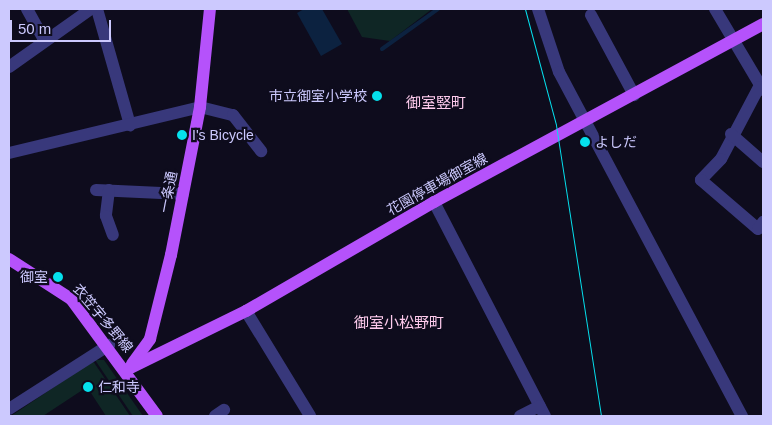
<!DOCTYPE html>
<html>
<head>
<meta charset="utf-8">
<style>
  body { margin:0 }
  #map { position:relative; width:772px; height:425px; overflow:hidden; background:#0e0c1d; font-family:Helvetica,"Noto Sans JP",sans-serif }
  div>[style] { position:absolute }
  .green>* { inset:0; background:#0f2625 }
  .water>* { inset:0; background:#0c2240 }
  .stream>* { height:4px; margin:-2px; padding:0 2px; transform-origin:2px; border-radius:2px; background:#0c2240 }
  .minor>* { height:12px; margin:-6px; padding:0 6px; transform-origin:6px; border-radius:6px; background:#38387b }
  .major>* { height:12px; margin:-6px; padding:0 6px; transform-origin:6px; border-radius:6px; background:#b552fb }
  .tram>* { height:1px; margin:-0.5px; padding:0 0.5px; transform-origin:0.5px; border-radius:0.5px; background:#05e0ed }
  .dots>* { width:14px; height:14px; translate:-50% -50%; box-sizing:border-box; border:2px solid #0e0c1d; border-radius:50% }
  span { translate:-50% -50%; white-space:nowrap; text-align:center; line-height:1.15; -webkit-text-stroke:4.5px #0e0c1d; paint-order:stroke }
  .poi-label { font-size:14px; color:#ccc9fe }
  .right { translate:-100% -50%; text-align:right }
  .left { translate:0 -50%; text-align:left }
  .street-label { font-size:14px; color:#ccc9fe }
  .neighbourhood-label { font-size:15px; color:#fecbed }
  .frame { position:absolute; inset:0; border:10px solid #ccc9fe; pointer-events:none }
  .scale { position:absolute; left:10px; top:20px; width:101px; height:22px; box-sizing:border-box; border:2px solid #ccc9fe; border-top:0; padding-left:6px; font-size:15px; line-height:18px; white-space:nowrap; color:#ccc9fe; -webkit-text-stroke:4px #0e0c1d; paint-order:stroke }
</style>
</head>
<body>
<div id="map">
  <div class="green">
    <div style="clip-path:polygon(347px 9px,432px 9px,390px 41px,362px 37px)"></div>
    <div style="clip-path:polygon(95px 360px,104px 360px,143px 416px,133px 416px)"></div>
    <div style="clip-path:polygon(93px 361px,130px 416px,106px 416px,87px 387px,43px 416px,11px 416px)"></div>
  </div>
  <div class="water">
    <div style="clip-path:polygon(304px 9px,322px 9px,342px 44px,321px 56px,297px 13px)"></div>
  </div>
  <div class="stream">
    <div style="left:382px;top:49px;width:69px;rotate:-35.5deg"></div>
  </div>
  <div class="minor">
    <div style="left:27px;top:9px;width:35px;rotate:61deg"></div>
    <div style="left:97px;top:9px;width:121px;rotate:74.1deg"></div>
    <div style="left:538px;top:9px;width:66px;rotate:71.6deg"></div>
    <div style="left:559px;top:72px;width:390px;rotate:62deg"></div>
    <div style="left:715px;top:9px;width:94px;rotate:59.3deg"></div>
    <div style="left:591px;top:15px;width:91px;rotate:61.7deg"></div>
    <div style="left:9px;top:67px;width:100px;rotate:-35.3deg"></div>
    <div style="left:759px;top:87px;width:81px;rotate:117.8deg"></div>
    <div style="left:721px;top:159px;width:29px;rotate:134deg"></div>
    <div style="left:701px;top:180px;width:75px;rotate:40.7deg"></div>
    <div style="left:758px;top:229px;width:9px;rotate:-54deg"></div>
    <div style="left:731px;top:134px;width:43px;rotate:41.2deg"></div>
    <div style="left:9px;top:153px;width:196px;rotate:-13.5deg"></div>
    <div style="left:200px;top:107px;width:34px;rotate:14deg"></div>
    <div style="left:233px;top:115px;width:46px;rotate:52.1deg"></div>
    <div style="left:96px;top:190px;width:87px;rotate:2.6deg"></div>
    <div style="left:109px;top:190px;width:26px;rotate:97deg"></div>
    <div style="left:106px;top:216px;width:20px;rotate:70deg"></div>
    <div style="left:434px;top:202px;width:241px;rotate:62.6deg"></div>
    <div style="left:246px;top:311px;width:123px;rotate:58.6deg"></div>
    <div style="left:9px;top:409px;width:119px;rotate:-32.6deg"></div>
    <div style="left:215px;top:416px;width:11px;rotate:-34deg"></div>
    <div style="left:520px;top:416px;width:22px;rotate:-27deg"></div>
  </div>
  <div class="major">
    <div style="left:9px;top:259px;width:74px;rotate:32.8deg"></div>
    <div style="left:71px;top:299px;width:145px;rotate:53.7deg"></div>
    <div style="left:132px;top:364px;width:31px;rotate:-54deg"></div>
    <div style="left:150px;top:339px;width:87px;rotate:-76deg"></div>
    <div style="left:171px;top:255px;width:151px;rotate:-78.9deg"></div>
    <div style="left:200px;top:107px;width:99px;rotate:-84.2deg"></div>
    <div style="left:126px;top:370px;width:134px;rotate:-26.2deg"></div>
    <div style="left:246px;top:311px;width:217px;rotate:-30.1deg"></div>
    <div style="left:434px;top:202px;width:374px;rotate:-28.4deg"></div>
  </div>
  <div class="tram">
    <div style="left:525px;top:9px;width:120px;rotate:75deg"></div>
    <div style="left:556px;top:125px;width:294px;rotate:81.2deg"></div>
  </div>
  <div class="dots">
    <div style="left:377px;top:96px;background:#05e0ed"></div>
    <div style="left:182px;top:135px;background:#05e0ed"></div>
    <div style="left:585px;top:142px;background:#05e0ed"></div>
    <div style="left:58px;top:277px;background:#05e0ed"></div>
    <div style="left:88px;top:387px;background:#05e0ed"></div>
  </div>
  <div class="poi-label">
    <span class="right" style="left:367px;top:96px">市立御室小学校</span>
    <span class="left" style="left:192px;top:135px">I's Bicycle</span>
    <span class="left" style="left:595px;top:142px">よしだ</span>
    <span class="right" style="left:48px;top:277px">御室</span>
    <span class="left" style="left:98px;top:387px">仁和寺</span>
  </div>
  <div class="street-label">
    <span style="left:437px;top:184px;rotate:-29deg">花園停車場御室線</span>
    <span style="left:168px;top:192px;rotate:-79deg">一条通</span>
    <span style="left:103px;top:318px;rotate:50deg">衣笠宇多野線</span>
  </div>
  <div class="neighbourhood-label">
    <span style="left:436px;top:103px">御室竪町</span>
    <span style="left:399px;top:323px">御室小松野町</span>
  </div>
  <div class="frame"></div>
  <div class="scale">50 m</div>
</div>
</body>
</html>
